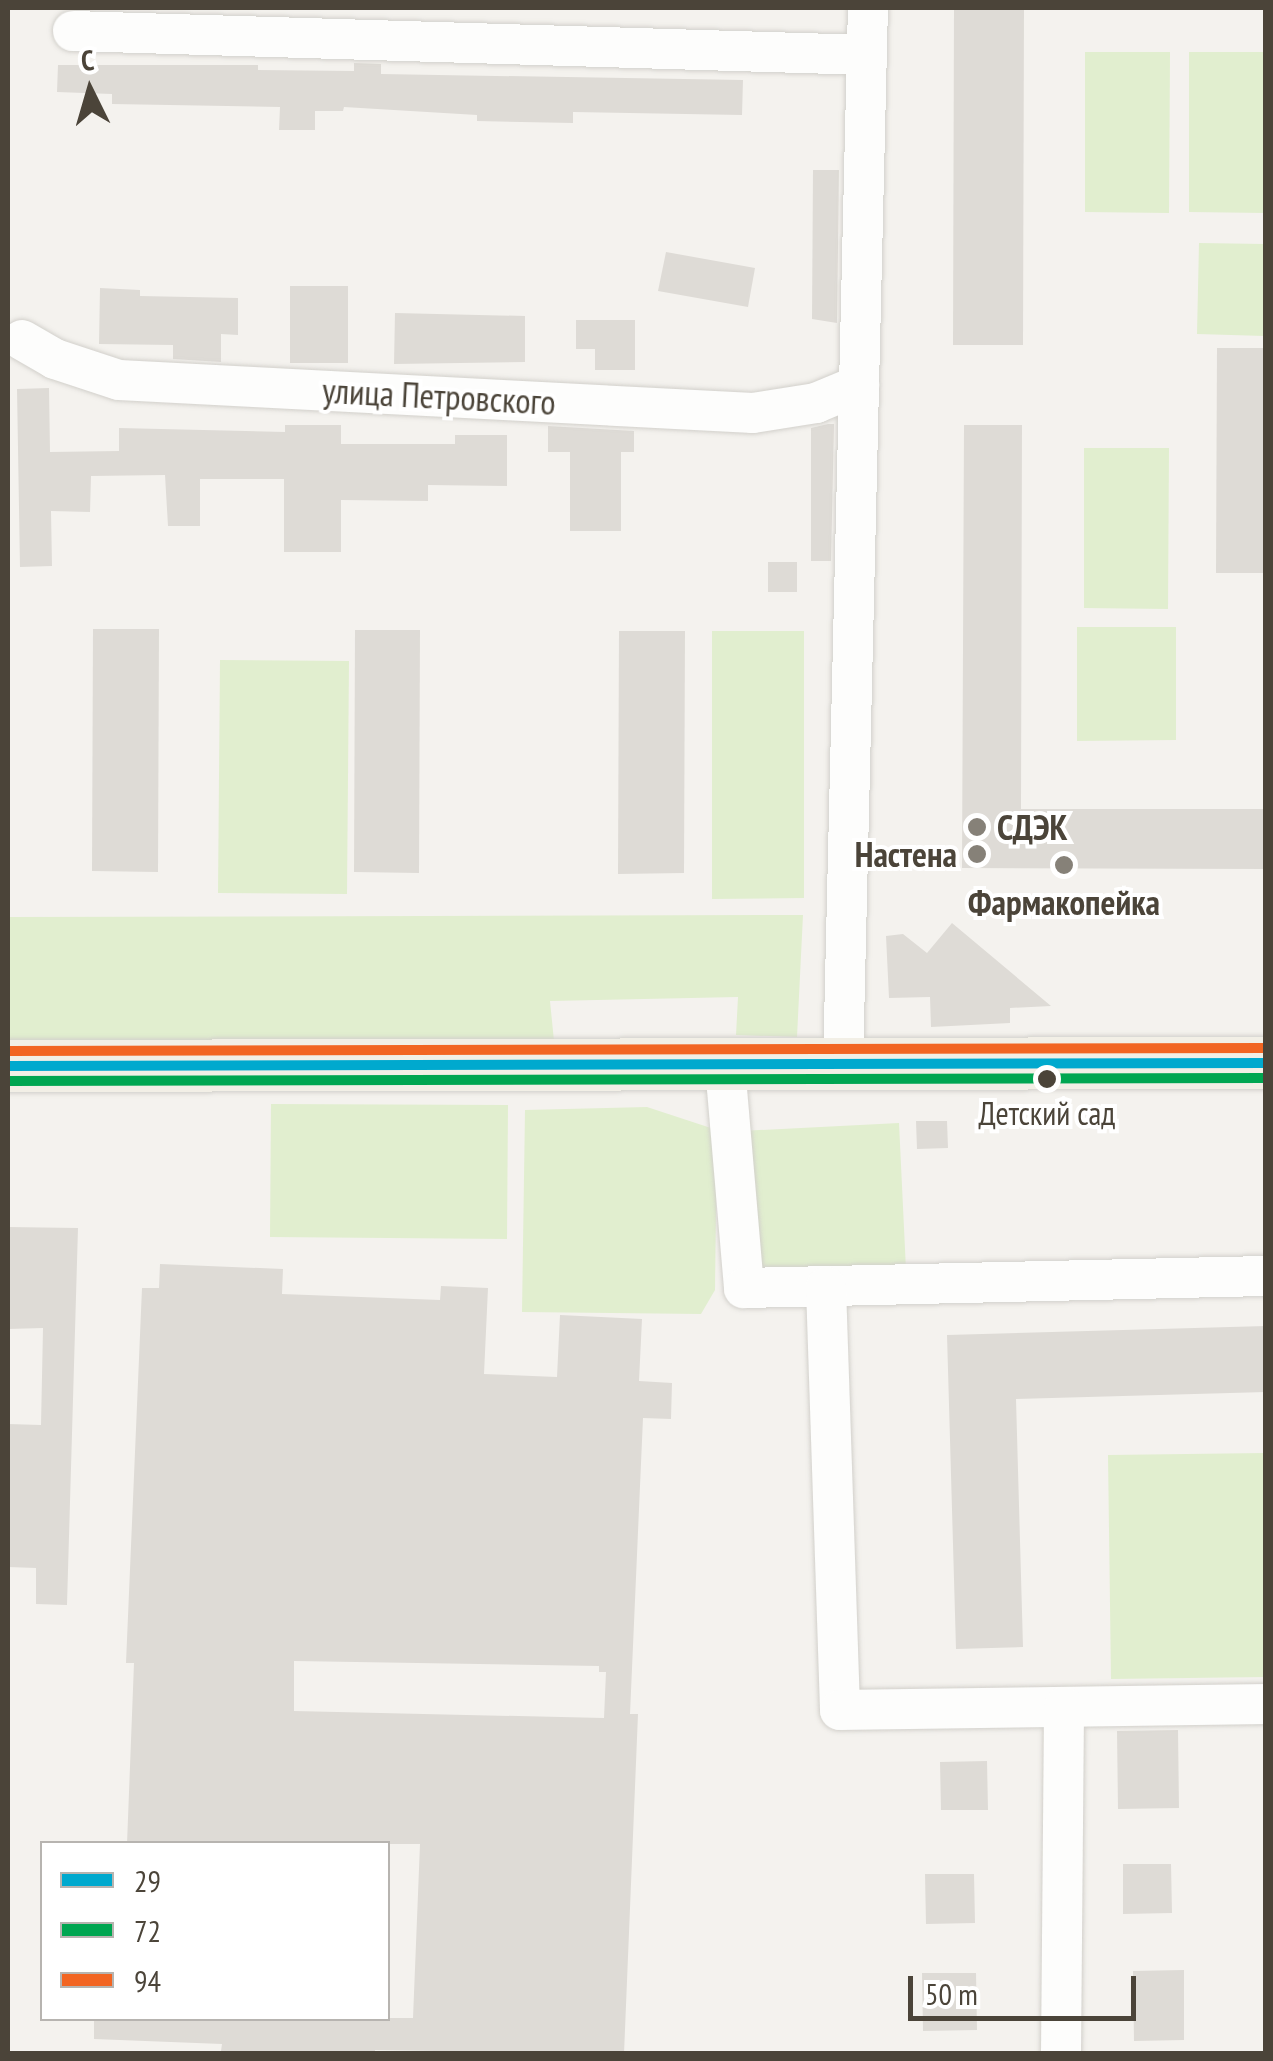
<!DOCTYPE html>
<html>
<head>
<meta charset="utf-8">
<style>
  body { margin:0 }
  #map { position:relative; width:1273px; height:2061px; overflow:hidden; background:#f4f2ee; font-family:"PT Sans Narrow",sans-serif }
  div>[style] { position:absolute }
  .green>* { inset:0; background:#e1eecf }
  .building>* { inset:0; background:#dedbd6 }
  .roads { filter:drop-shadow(0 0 2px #d2d0cb) drop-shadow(0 0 2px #d2d0cb) }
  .minor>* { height:40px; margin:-20px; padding:0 20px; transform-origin:20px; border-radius:20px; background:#fdfdfc }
  .major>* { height:52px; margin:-26px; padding:0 26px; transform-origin:26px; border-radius:26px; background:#f2efe6 }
  .bus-1>* { height:10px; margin:-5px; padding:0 5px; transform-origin:5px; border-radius:5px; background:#00a9ce }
  .bus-2>* { height:10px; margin:-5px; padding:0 5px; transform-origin:5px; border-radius:5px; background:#00a651 }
  .bus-3>* { height:10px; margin:-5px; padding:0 5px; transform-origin:5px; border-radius:5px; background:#f26522 }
  .dots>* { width:28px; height:28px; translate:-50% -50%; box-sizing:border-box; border:5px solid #fff; border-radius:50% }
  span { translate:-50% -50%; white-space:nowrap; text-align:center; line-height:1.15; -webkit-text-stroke:8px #fff; paint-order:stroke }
  .bus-label { font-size:32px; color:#4b4439 }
  .street-label { font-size:35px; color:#4b4439 }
  .poi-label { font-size:35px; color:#4b4439; font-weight:700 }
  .left { translate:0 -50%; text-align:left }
  .right { translate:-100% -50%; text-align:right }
  .frame { position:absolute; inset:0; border:10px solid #4b4439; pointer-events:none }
  .legend { position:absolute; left:40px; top:1841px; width:350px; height:180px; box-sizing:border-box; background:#fff; border:2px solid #b7b4b0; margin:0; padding:12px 18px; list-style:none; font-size:30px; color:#4b4439 }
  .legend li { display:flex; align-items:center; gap:20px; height:50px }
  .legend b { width:50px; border:2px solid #b7b4b0 }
  .north { position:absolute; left:40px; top:40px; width:100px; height:100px; -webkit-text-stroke:8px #fff; paint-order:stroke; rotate:355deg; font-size:28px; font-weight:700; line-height:40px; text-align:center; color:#4b4439 }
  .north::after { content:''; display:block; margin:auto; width:35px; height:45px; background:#4b4439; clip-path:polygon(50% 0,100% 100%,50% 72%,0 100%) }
  .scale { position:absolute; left:908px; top:1976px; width:228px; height:45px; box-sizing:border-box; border:5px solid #4b4439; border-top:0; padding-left:12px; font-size:30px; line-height:35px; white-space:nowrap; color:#4b4439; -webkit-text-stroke:8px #fff; paint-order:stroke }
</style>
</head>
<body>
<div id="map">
  <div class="green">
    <div style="clip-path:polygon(1085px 52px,1170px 52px,1169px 213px,1085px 212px)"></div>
    <div style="clip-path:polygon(1189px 52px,1265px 52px,1265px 213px,1189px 212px)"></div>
    <div style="clip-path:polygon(1199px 243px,1265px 244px,1265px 336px,1197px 334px)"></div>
    <div style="clip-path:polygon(1084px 448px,1169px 448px,1168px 609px,1084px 608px)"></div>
    <div style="clip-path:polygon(1077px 627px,1176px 627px,1176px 740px,1077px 741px)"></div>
    <div style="clip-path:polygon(712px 631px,804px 631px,804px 898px,712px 899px)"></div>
    <div style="clip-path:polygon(220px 660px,349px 661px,347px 894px,218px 893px)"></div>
    <div style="clip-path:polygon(803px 915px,797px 1037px,736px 1035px,738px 997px,550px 1001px,554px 1041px,8px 1042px,8px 917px)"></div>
    <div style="clip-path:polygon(271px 1104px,508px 1105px,507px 1239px,270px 1237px)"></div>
    <div style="clip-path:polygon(647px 1107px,717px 1130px,715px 1290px,701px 1314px,522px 1312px,525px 1110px)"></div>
    <div style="clip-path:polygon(899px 1123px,906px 1270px,747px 1277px,740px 1131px)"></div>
    <div style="clip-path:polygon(1265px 1453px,1265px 1677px,1111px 1679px,1108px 1455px)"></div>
  </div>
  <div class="building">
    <div style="clip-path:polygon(954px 8px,1024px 8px,1023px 345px,953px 345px)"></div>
    <div style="clip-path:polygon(354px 63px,381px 64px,381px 74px,743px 80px,742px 115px,573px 112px,573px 123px,477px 121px,477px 115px,344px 107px,343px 111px,315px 111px,315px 130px,279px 130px,280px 107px,112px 104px,112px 94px,57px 92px,58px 65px,258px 65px,258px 70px,354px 71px)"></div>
    <div style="clip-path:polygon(813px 170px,839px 170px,837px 323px,812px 319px)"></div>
    <div style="clip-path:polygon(666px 252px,755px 268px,748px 307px,658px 291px)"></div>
    <div style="clip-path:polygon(290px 286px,348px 286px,348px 363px,290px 363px)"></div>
    <div style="clip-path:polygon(100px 288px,140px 290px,140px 296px,238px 298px,238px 335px,221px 334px,221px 362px,173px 359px,173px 345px,99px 344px)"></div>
    <div style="clip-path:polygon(395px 313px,525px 316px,525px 362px,394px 364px)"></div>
    <div style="clip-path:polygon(576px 320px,635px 320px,635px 370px,595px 370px,595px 349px,576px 349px)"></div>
    <div style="clip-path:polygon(1217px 348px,1266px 348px,1266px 573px,1216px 573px)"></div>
    <div style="clip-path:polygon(49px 388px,50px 452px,119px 451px,119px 428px,285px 432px,285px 425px,341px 425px,341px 444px,455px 444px,455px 435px,507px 435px,507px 486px,428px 485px,428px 501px,341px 500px,341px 552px,284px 552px,284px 479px,200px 479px,200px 526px,168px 526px,165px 475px,91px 476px,90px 512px,51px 511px,52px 566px,20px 567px,17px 389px)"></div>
    <div style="clip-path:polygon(828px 424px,834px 424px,831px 561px,811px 561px,811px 428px)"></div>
    <div style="clip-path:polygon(964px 425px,1022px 425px,1021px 809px,1266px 809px,1266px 869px,962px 868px)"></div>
    <div style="clip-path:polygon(548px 426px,634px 431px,634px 452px,621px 452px,621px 531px,570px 531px,570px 452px,548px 452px)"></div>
    <div style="clip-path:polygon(768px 562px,797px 562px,797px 592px,768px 592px)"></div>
    <div style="clip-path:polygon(93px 629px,159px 629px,158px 872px,92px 871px)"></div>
    <div style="clip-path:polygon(355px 630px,420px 630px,419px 873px,354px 872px)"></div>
    <div style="clip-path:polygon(619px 631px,685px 631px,684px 873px,618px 874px)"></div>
    <div style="clip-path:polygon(952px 923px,1051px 1006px,1010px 1008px,1010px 1023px,931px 1027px,930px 997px,889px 998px,886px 936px,903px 934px,927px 953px)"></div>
    <div style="clip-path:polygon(916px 1121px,947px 1121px,948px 1148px,917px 1149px)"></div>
    <div style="clip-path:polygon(8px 1227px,78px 1228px,67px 1605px,36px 1604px,36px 1568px,8px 1567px,8px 1424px,41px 1425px,43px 1328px,8px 1329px)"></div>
    <div style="clip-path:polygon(evenodd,160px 1264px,283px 1269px,282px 1294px,440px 1300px,441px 1286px,488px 1288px,484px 1374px,557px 1377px,560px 1315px,642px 1319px,639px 1381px,672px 1383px,671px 1419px,643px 1418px,630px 1714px,638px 1714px,624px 2054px,375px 2050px,375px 2054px,280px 2053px,221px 2051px,222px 2044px,94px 2039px,94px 2018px,413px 2018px,420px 1844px,127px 1844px,134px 1663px,126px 1663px,142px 1288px,159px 1288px,160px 1264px,294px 1661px,599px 1666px,599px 1672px,606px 1672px,604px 1718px,294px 1711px,294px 1661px)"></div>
    <div style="clip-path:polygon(1266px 1326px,1266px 1392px,1016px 1399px,1023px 1647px,956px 1649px,947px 1335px)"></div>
    <div style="clip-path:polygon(1178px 1730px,1179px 1808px,1118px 1809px,1117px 1731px)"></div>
    <div style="clip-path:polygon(987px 1761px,988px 1810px,941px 1810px,940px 1762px)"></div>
    <div style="clip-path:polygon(1123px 1864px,1171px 1864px,1172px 1913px,1123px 1914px)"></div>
    <div style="clip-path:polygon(925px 1874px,974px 1874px,975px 1923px,926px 1924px)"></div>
    <div style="clip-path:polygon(1184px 1970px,1184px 2040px,1134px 2041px,1133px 1971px)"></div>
    <div style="clip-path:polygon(922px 1973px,976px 1973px,977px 2030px,923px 2031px)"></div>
  </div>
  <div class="roads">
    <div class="minor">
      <div style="left:73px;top:31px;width:794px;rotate:1.73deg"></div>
      <div style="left:22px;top:340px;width:38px;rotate:30deg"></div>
      <div style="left:55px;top:359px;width:67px;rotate:18.2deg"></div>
      <div style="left:119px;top:380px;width:635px;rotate:2.98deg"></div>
      <div style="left:753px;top:413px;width:64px;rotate:-9deg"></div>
      <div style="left:816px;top:403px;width:47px;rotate:-22.7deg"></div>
      <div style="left:725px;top:1066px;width:223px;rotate:85.1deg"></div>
      <div style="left:744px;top:1288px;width:522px;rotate:-1.32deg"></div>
      <div style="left:843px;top:1066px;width:1058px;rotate:-88.65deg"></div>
      <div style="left:826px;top:1287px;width:423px;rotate:88.1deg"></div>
      <div style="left:840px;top:1710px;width:426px;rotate:-0.8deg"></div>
      <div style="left:1061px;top:2054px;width:347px;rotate:-89.5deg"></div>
    </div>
    <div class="major">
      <div style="left:8px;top:1066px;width:1258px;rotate:-0.14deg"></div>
    </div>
  </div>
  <div class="bus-1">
    <div style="left:8px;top:1066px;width:1258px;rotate:-0.14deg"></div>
  </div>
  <div class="bus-2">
    <div style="left:8px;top:1081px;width:1258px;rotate:-0.14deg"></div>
  </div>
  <div class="bus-3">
    <div style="left:8px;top:1051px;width:1258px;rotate:-0.14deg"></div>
  </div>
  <div class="dots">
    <div style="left:977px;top:827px;background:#868178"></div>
    <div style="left:977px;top:854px;background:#868178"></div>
    <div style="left:1064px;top:865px;background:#868178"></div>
    <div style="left:1047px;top:1079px;background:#4b4439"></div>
  </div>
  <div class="bus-label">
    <span style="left:1047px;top:1113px">Детский сад</span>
  </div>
  <div class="street-label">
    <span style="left:439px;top:396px;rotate:3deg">улица Петровского</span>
  </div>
  <div class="poi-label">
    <span class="left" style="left:997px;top:827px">СДЭК</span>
    <span class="right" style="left:957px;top:854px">Настена</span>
    <span style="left:1064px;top:902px">Фармакопейка</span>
  </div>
  <div class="frame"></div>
  <ul class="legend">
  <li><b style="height:12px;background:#00a9ce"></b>29</li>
  <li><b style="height:12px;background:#00a651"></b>72</li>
  <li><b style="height:12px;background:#f26522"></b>94</li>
  </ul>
  <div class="north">С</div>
  <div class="scale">50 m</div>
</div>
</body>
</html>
